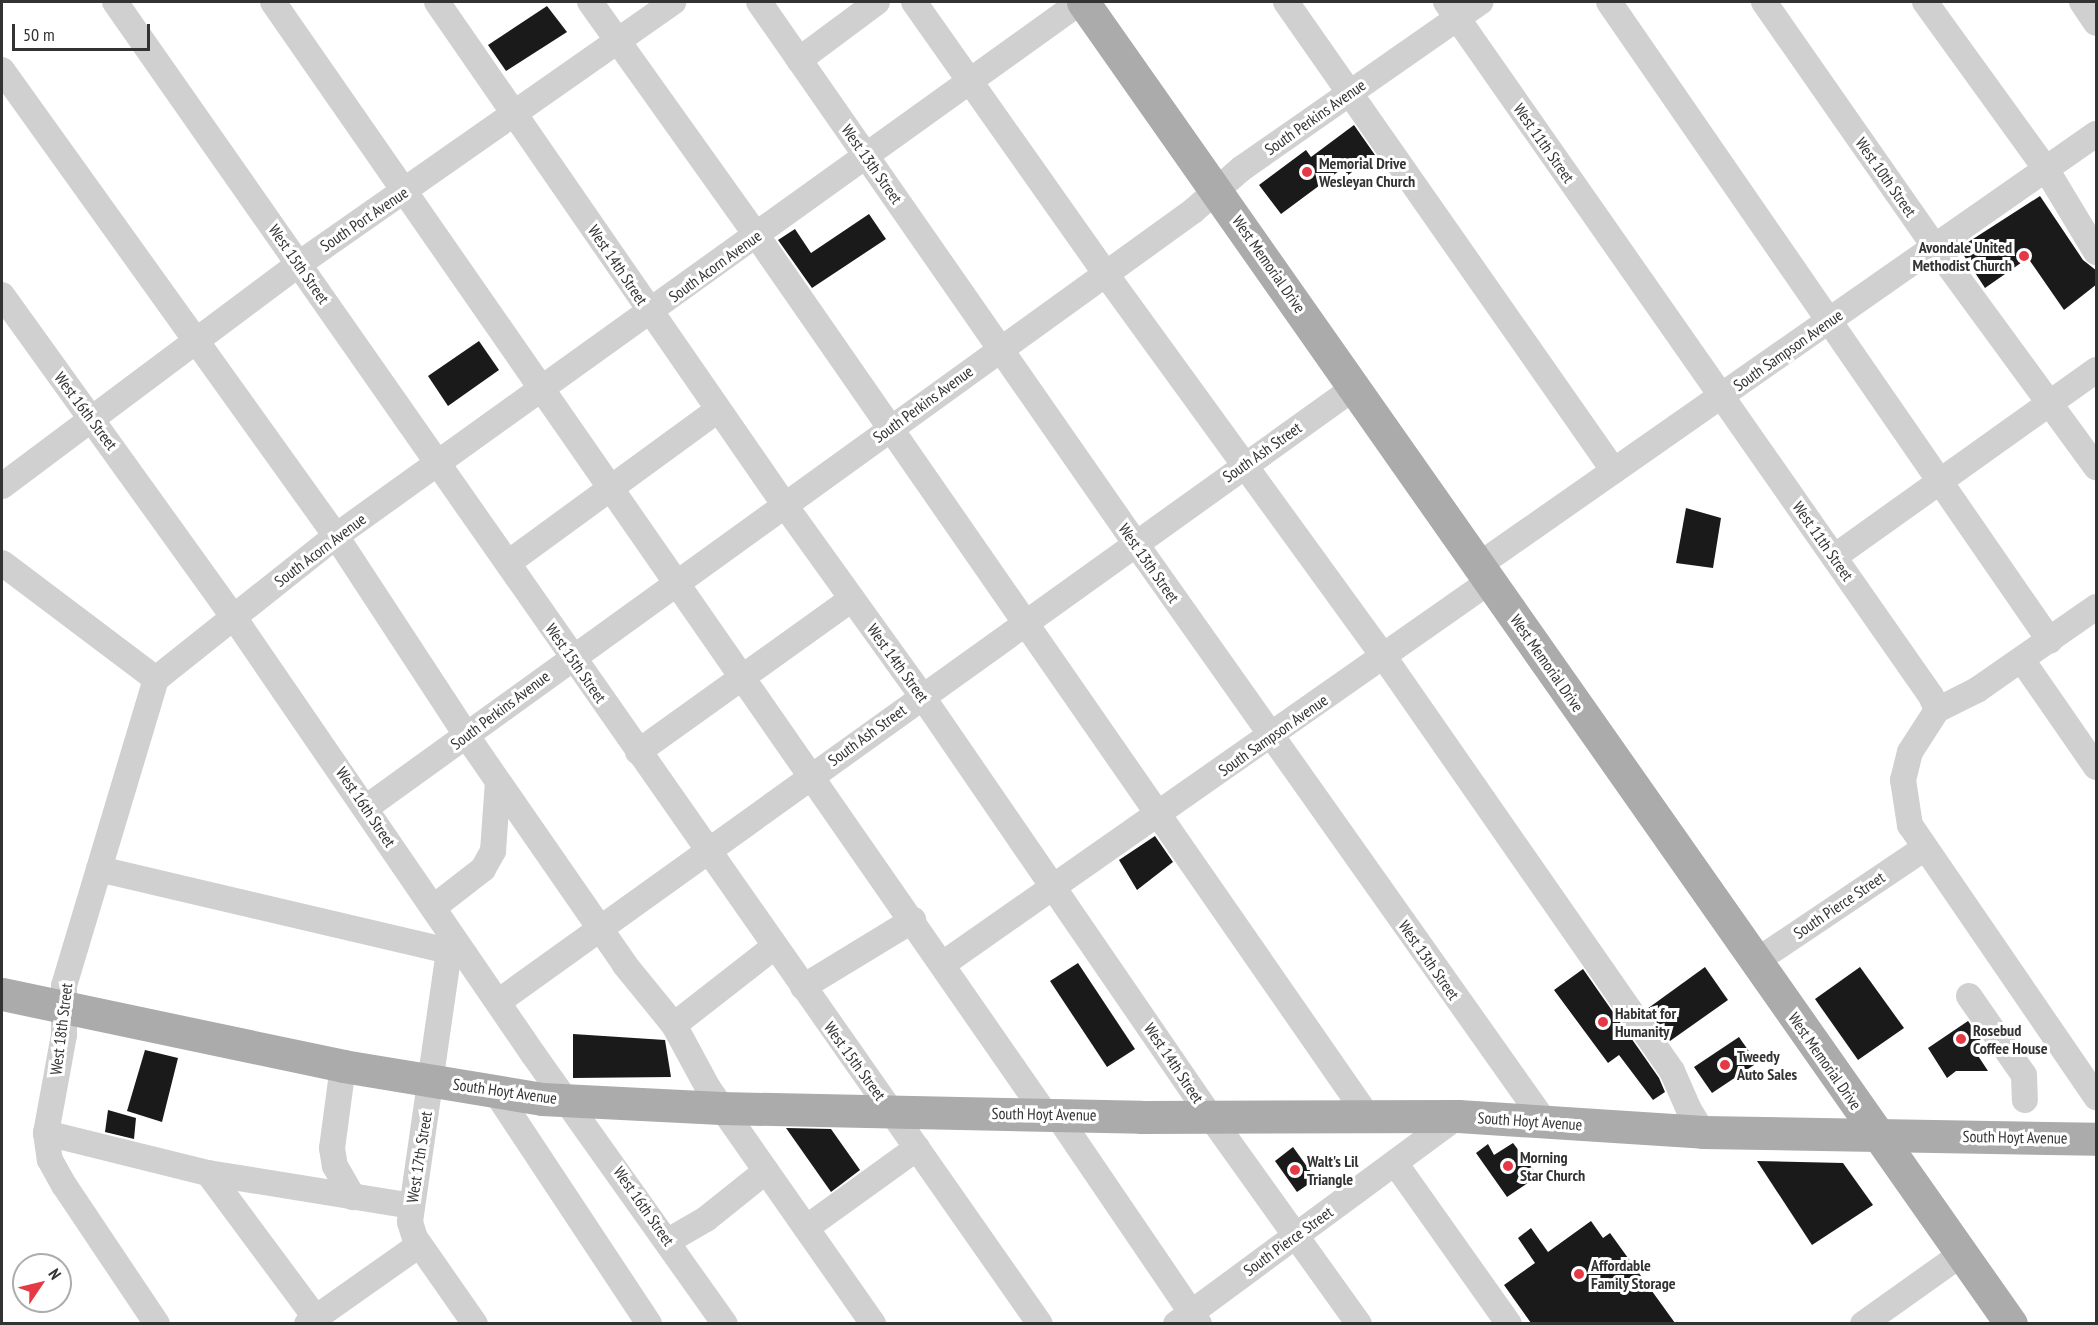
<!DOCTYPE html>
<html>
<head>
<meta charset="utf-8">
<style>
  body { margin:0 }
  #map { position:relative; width:2098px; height:1325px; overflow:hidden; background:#fff; font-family:"PT Sans Narrow",sans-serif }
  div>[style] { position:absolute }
  .building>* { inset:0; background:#1a1a1a }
  .minor>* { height:26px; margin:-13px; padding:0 13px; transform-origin:13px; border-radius:13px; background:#d0d0d0 }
  .major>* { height:33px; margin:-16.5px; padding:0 16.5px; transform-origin:16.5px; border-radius:16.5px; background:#ababab }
  .dots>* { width:16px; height:16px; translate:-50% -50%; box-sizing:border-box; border:3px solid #fff; border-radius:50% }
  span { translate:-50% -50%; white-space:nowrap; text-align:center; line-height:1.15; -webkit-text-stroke:6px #fff; paint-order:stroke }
  .street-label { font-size:16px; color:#333 }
  .poi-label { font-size:16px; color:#333; font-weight:700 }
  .left { translate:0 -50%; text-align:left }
  .right { translate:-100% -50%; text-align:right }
  .frame { position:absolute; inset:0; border:3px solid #333; pointer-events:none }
  .north { position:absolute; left:12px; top:1253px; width:60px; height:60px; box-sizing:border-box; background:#fff; border:2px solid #adadad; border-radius:50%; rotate:55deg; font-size:16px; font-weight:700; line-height:24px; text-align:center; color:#333 }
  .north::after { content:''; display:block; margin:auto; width:21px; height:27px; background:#e63946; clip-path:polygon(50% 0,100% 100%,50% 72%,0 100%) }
  .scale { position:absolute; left:12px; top:24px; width:138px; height:27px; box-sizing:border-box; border:3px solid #333; border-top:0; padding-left:8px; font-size:18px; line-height:21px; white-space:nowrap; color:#333; -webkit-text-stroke:4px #fff; paint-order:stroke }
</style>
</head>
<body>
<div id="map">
  <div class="building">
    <div style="clip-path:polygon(547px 6px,567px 32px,506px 71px,488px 45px)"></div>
    <div style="clip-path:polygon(1354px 125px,1375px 155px,1348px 175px,1343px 168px,1281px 214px,1259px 185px,1306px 150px,1311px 157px)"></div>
    <div style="clip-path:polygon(2040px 196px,2083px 260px,2097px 271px,2097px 284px,2064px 310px,2028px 258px,1985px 288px,1959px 248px)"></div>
    <div style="clip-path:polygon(869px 214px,886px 239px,812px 288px,778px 240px,795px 229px,811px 253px)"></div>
    <div style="clip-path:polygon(479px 341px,499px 370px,448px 406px,428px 376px)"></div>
    <div style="clip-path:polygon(1686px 508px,1721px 518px,1713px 568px,1676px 563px)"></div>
    <div style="clip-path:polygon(1155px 836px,1173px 862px,1137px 890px,1119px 860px)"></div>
    <div style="clip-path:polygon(1078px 963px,1135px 1049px,1107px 1067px,1050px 981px)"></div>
    <div style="clip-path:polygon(1705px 967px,1728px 1000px,1670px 1041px,1647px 1009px)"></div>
    <div style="clip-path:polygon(1860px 967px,1904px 1028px,1858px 1060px,1815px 999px)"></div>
    <div style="clip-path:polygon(1583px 969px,1659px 1078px,1665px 1092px,1653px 1100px,1619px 1055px,1608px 1063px,1554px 990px)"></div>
    <div style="clip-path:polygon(1968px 1021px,1981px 1039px,1971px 1045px,1988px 1071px,1956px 1071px,1947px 1078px,1928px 1048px)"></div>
    <div style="clip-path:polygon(573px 1034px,665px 1040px,671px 1077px,573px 1078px)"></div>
    <div style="clip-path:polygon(1739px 1037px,1757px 1063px,1712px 1093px,1694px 1067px)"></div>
    <div style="clip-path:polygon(145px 1050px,178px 1058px,162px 1122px,127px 1111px)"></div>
    <div style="clip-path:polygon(108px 1110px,136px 1118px,134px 1139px,105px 1132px)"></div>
    <div style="clip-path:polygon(786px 1128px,831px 1129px,860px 1170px,831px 1192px)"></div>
    <div style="clip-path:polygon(1513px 1143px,1538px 1176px,1507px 1197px,1476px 1153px,1488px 1144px,1494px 1155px)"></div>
    <div style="clip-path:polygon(1293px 1147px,1316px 1179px,1297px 1192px,1275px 1161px)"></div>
    <div style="clip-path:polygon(1757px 1161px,1843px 1163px,1873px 1205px,1812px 1245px)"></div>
    <div style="clip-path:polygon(1591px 1221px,1603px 1238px,1610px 1233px,1675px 1323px,1531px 1323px,1504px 1285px,1535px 1263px,1518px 1238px,1531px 1228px,1548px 1252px)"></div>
  </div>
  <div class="minor">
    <div style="left:115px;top:2px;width:1613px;rotate:55.02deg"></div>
    <div style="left:273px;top:2px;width:1355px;rotate:55.22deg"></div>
    <div style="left:437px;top:2px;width:610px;rotate:55.35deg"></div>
    <div style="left:784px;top:504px;width:236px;rotate:54.3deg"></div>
    <div style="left:922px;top:696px;width:509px;rotate:55.56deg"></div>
    <div style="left:1210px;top:1116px;width:256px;rotate:54.4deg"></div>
    <div style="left:590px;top:2px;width:287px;rotate:54.5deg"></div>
    <div style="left:757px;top:236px;width:1069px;rotate:55.25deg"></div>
    <div style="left:759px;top:2px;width:660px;rotate:55.18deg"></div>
    <div style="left:1136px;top:544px;width:708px;rotate:54.72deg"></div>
    <div style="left:914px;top:2px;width:332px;rotate:54.8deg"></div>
    <div style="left:1105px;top:273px;width:475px;rotate:54deg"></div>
    <div style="left:1384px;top:657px;width:504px;rotate:55.18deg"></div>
    <div style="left:1672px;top:1071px;width:43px;rotate:66.4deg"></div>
    <div style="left:1689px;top:1110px;width:26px;rotate:58deg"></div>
    <div style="left:1286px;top:2px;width:572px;rotate:55.03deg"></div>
    <div style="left:1446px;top:2px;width:847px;rotate:55.05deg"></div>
    <div style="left:1931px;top:696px;width:15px;rotate:67deg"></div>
    <div style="left:1937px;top:710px;width:50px;rotate:122.7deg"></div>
    <div style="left:1910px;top:752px;width:29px;rotate:104deg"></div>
    <div style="left:1903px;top:780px;width:46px;rotate:81.2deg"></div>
    <div style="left:1910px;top:825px;width:330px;rotate:55.6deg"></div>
    <div style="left:1609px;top:2px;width:776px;rotate:55.39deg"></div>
    <div style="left:1764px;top:2px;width:299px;rotate:55.1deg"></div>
    <div style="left:1935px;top:247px;width:273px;rotate:53.8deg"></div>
    <div style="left:1925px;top:2px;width:206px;rotate:54.1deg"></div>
    <div style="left:2046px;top:169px;width:97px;rotate:58.9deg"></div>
    <div style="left:2082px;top:2px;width:25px;rotate:56deg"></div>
    <div style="left:799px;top:60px;width:97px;rotate:-36.6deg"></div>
    <div style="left:2px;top:70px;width:573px;rotate:54.37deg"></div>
    <div style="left:336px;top:536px;width:238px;rotate:56.8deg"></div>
    <div style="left:466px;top:735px;width:280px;rotate:55.3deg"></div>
    <div style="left:625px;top:965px;width:77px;rotate:50.8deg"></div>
    <div style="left:674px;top:1025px;width:72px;rotate:61.6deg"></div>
    <div style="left:708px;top:1088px;width:288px;rotate:55deg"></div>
    <div style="left:2px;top:295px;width:395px;rotate:54.3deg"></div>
    <div style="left:233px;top:616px;width:531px;rotate:55.59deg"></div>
    <div style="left:533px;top:1054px;width:331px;rotate:54.6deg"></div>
    <div style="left:2px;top:486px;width:371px;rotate:-36.8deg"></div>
    <div style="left:299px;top:264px;width:457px;rotate:-35deg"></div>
    <div style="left:1834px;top:557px;width:322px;rotate:-35.5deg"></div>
    <div style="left:2px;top:563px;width:193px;rotate:37deg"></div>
    <div style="left:156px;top:679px;width:230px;rotate:-38.5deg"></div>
    <div style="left:336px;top:536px;width:916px;rotate:-35.67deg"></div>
    <div style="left:508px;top:563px;width:260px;rotate:-36.1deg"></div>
    <div style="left:1479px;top:565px;width:753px;rotate:-34.94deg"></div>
    <div style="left:2022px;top:660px;width:130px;rotate:55.3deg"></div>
    <div style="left:156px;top:679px;width:320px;rotate:106.7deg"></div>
    <div style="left:64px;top:986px;width:49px;rotate:90deg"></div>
    <div style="left:64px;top:1035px;width:100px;rotate:100.4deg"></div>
    <div style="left:46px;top:1133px;width:27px;rotate:82deg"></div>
    <div style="left:50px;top:1160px;width:29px;rotate:61deg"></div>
    <div style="left:64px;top:1185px;width:167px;rotate:56.2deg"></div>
    <div style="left:1937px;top:710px;width:45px;rotate:-26.6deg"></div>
    <div style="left:1977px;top:690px;width:145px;rotate:-34.9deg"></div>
    <div style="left:638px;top:752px;width:263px;rotate:-35.6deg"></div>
    <div style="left:367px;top:807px;width:1019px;rotate:-35.81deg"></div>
    <div style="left:1193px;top:211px;width:64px;rotate:-41.2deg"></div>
    <div style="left:1241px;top:169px;width:292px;rotate:-34.9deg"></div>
    <div style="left:99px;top:869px;width:376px;rotate:13.2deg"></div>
    <div style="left:434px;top:907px;width:62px;rotate:-37.8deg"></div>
    <div style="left:483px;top:869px;width:21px;rotate:-61deg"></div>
    <div style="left:493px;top:851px;width:69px;rotate:-85.9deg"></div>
    <div style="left:449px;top:951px;width:274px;rotate:98.2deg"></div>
    <div style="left:410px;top:1222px;width:17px;rotate:73deg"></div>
    <div style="left:415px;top:1238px;width:105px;rotate:55.1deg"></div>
    <div style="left:1755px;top:962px;width:202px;rotate:-33.9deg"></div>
    <div style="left:943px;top:964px;width:668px;rotate:-35deg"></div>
    <div style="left:803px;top:987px;width:129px;rotate:-31.3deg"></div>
    <div style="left:1969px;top:996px;width:96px;rotate:55.2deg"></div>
    <div style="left:2024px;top:1075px;width:25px;rotate:88deg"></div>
    <div style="left:498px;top:1002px;width:1055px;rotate:-35.66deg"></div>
    <div style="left:674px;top:1025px;width:128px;rotate:-38deg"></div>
    <div style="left:343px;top:1066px;width:83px;rotate:97.6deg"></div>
    <div style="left:332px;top:1148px;width:18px;rotate:81deg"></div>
    <div style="left:335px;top:1166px;width:36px;rotate:60deg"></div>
    <div style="left:495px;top:1091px;width:279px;rotate:56.5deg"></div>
    <div style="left:1057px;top:1115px;width:253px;rotate:55.8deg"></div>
    <div style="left:46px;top:1133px;width:167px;rotate:13.9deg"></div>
    <div style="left:208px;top:1173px;width:188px;rotate:53.4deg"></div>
    <div style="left:1395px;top:1163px;width:197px;rotate:54.7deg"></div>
    <div style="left:208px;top:1173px;width:206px;rotate:9.2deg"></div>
    <div style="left:806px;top:1228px;width:137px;rotate:-35.8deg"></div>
    <div style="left:668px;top:1241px;width:44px;rotate:-30.1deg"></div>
    <div style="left:706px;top:1219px;width:77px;rotate:-38.7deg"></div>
    <div style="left:307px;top:1324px;width:137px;rotate:-35.2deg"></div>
    <div style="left:1176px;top:1324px;width:350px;rotate:-36.4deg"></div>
    <div style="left:1863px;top:1324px;width:123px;rotate:-35.4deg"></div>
  </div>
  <div class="major">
    <div style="left:1083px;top:2px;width:1615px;rotate:54.93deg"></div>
    <div style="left:2px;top:994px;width:349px;rotate:11.9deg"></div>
    <div style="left:343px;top:1066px;width:202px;rotate:9.4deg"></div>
    <div style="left:542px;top:1099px;width:179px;rotate:2.9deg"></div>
    <div style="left:721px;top:1108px;width:420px;rotate:1.2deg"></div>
    <div style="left:1141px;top:1117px;width:317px;rotate:-0.2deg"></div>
    <div style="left:1458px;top:1116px;width:246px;rotate:3.7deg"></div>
    <div style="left:1703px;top:1132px;width:393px;rotate:1deg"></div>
  </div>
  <div class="dots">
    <div style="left:1307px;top:172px;background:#e63946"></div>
    <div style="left:2024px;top:256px;background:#e63946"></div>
    <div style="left:1603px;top:1022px;background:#e63946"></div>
    <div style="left:1961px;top:1039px;background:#e63946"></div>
    <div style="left:1725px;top:1065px;background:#e63946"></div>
    <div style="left:1508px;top:1166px;background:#e63946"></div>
    <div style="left:1295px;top:1170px;background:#e63946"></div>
    <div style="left:1579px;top:1274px;background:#e63946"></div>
  </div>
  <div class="street-label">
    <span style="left:1315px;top:117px;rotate:-35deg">South Perkins Avenue</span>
    <span style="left:1544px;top:143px;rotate:55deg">West 11th Street</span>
    <span style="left:872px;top:164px;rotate:55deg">West 13th Street</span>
    <span style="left:1886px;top:177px;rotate:55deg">West 10th Street</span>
    <span style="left:364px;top:219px;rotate:-34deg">South Port Avenue</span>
    <span style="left:299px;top:264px;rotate:55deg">West 15th Street</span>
    <span style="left:1269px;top:264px;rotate:55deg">West Memorial Drive</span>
    <span style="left:618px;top:265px;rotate:56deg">West 14th Street</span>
    <span style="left:715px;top:266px;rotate:-36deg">South Acorn Avenue</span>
    <span style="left:1788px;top:350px;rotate:-35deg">South Sampson Avenue</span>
    <span style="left:923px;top:404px;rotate:-36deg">South Perkins Avenue</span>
    <span style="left:86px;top:411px;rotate:53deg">West 16th Street</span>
    <span style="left:1262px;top:452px;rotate:-35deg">South Ash Street</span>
    <span style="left:1823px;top:541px;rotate:55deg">West 11th Street</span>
    <span style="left:320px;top:550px;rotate:-37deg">South Acorn Avenue</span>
    <span style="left:1149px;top:563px;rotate:55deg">West 13th Street</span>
    <span style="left:576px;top:663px;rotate:55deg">West 15th Street</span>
    <span style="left:898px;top:663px;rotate:54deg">West 14th Street</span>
    <span style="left:1547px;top:663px;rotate:55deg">West Memorial Drive</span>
    <span style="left:500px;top:710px;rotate:-37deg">South Perkins Avenue</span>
    <span style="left:867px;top:735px;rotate:-36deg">South Ash Street</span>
    <span style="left:1273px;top:735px;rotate:-35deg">South Sampson Avenue</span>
    <span style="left:366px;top:807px;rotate:56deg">West 16th Street</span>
    <span style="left:1839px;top:905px;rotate:-34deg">South Pierce Street</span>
    <span style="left:1429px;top:960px;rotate:55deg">West 13th Street</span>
    <span style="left:61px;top:1029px;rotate:-83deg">West 18th Street</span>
    <span style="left:855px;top:1061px;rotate:54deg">West 15th Street</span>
    <span style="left:1825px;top:1061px;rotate:55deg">West Memorial Drive</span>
    <span style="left:1174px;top:1063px;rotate:56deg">West 14th Street</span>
    <span style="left:505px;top:1091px;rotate:8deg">South Hoyt Avenue</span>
    <span style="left:1044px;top:1114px;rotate:1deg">South Hoyt Avenue</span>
    <span style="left:1530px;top:1121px;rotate:4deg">South Hoyt Avenue</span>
    <span style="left:2015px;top:1137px;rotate:1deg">South Hoyt Avenue</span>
    <span style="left:419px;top:1157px;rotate:-81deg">West 17th Street</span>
    <span style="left:644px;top:1206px;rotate:55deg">West 16th Street</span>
    <span style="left:1288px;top:1241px;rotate:-36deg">South Pierce Street</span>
  </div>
  <div class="poi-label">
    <span class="left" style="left:1319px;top:172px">Memorial Drive<br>Wesleyan Church</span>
    <span class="right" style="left:2012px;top:256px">Avondale United<br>Methodist Church</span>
    <span class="left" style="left:1615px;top:1022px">Habitat for<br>Humanity</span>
    <span class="left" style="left:1973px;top:1039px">Rosebud<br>Coffee House</span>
    <span class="left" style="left:1737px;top:1065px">Tweedy<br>Auto Sales</span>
    <span class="left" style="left:1520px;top:1166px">Morning<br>Star Church</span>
    <span class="left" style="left:1307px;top:1170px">Walt's Lil<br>Triangle</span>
    <span class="left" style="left:1591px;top:1274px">Affordable<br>Family Storage</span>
  </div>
  <div class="frame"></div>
  <div class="north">N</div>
  <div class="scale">50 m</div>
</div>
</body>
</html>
